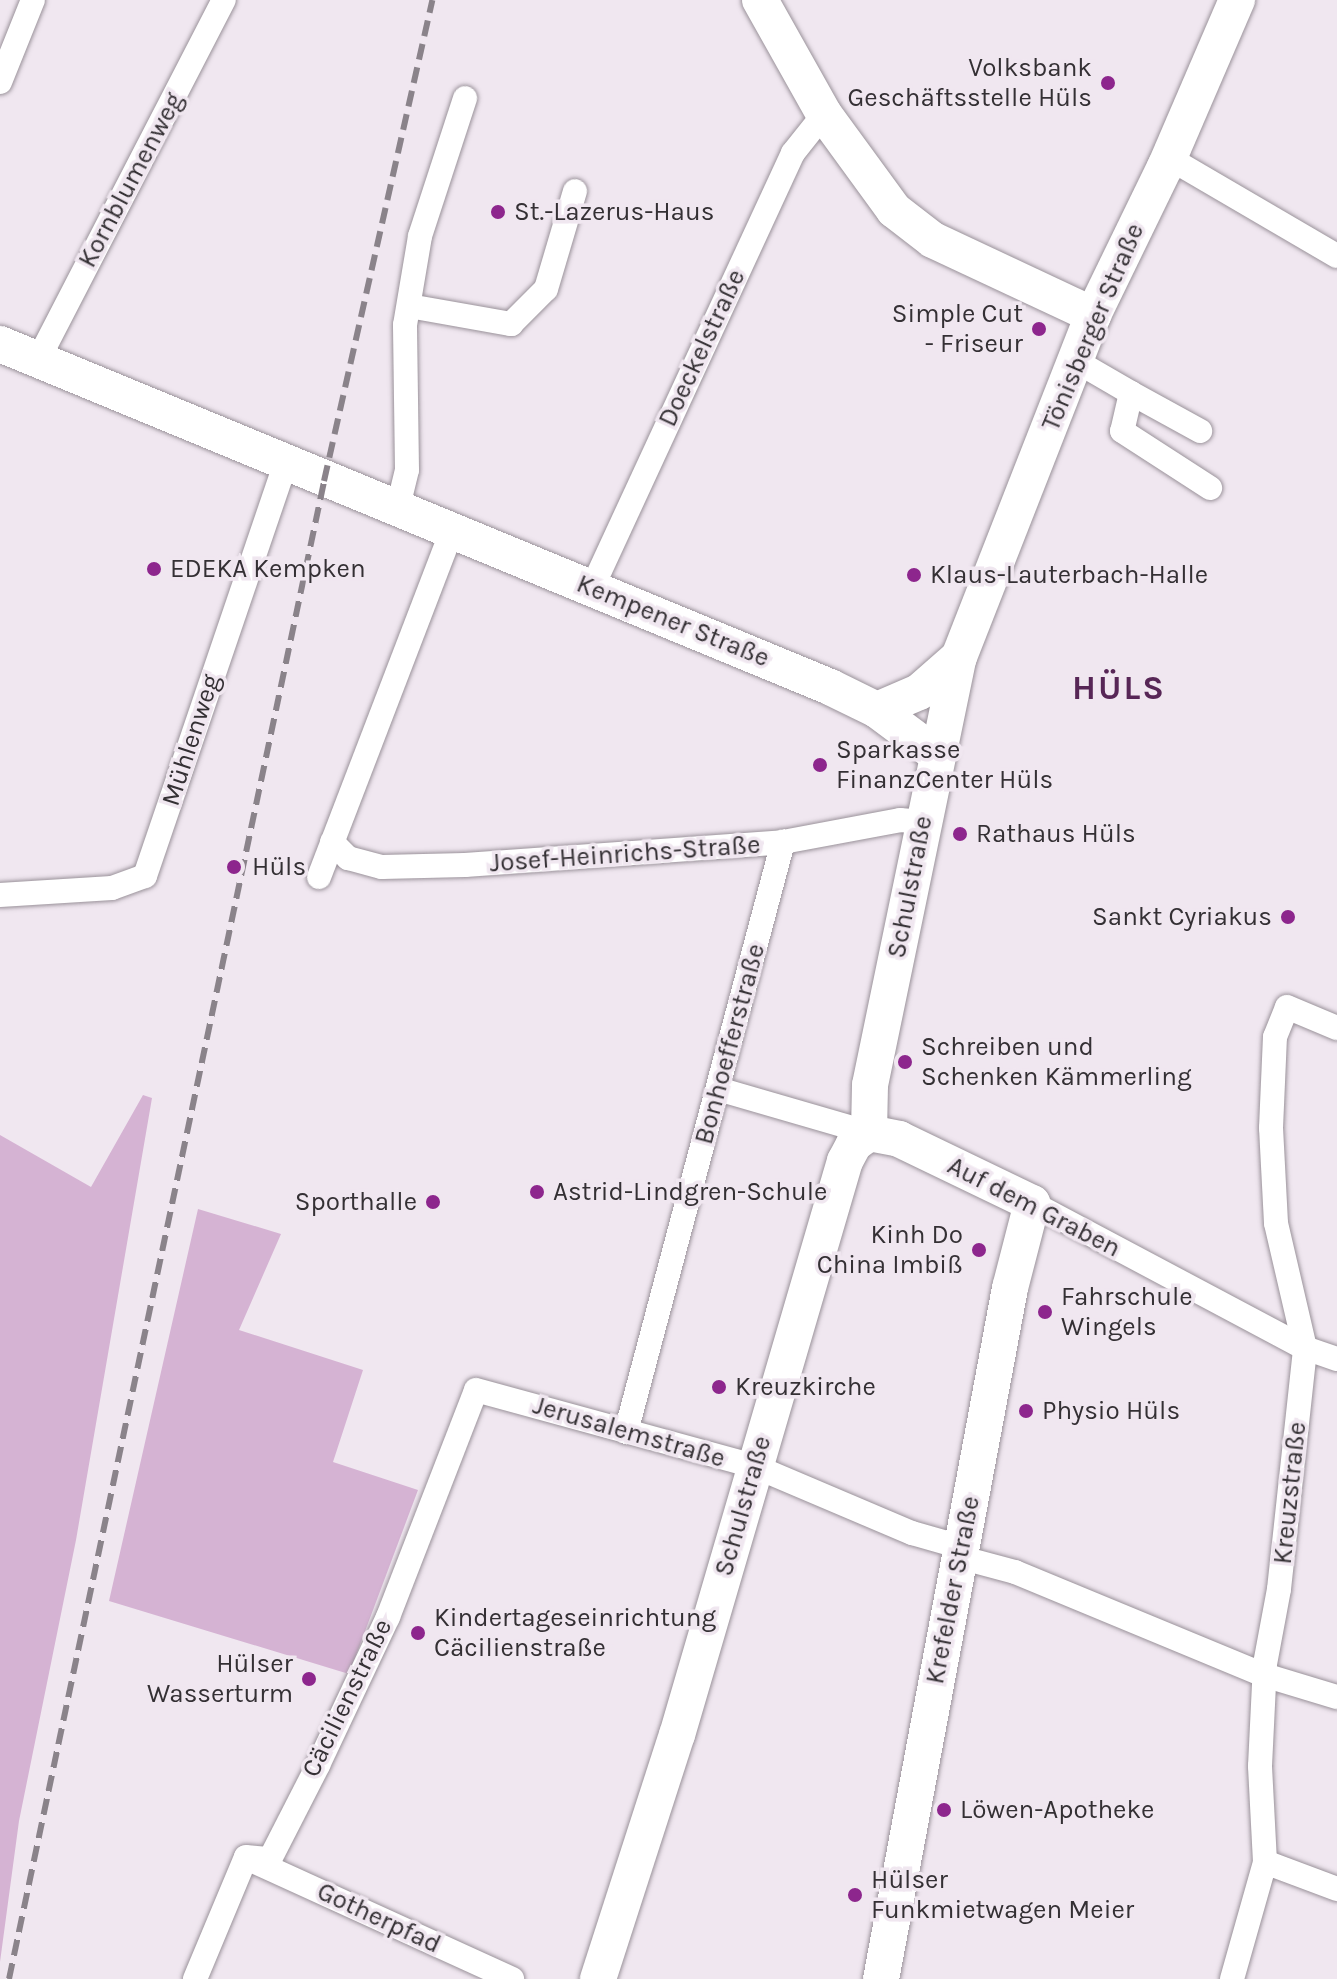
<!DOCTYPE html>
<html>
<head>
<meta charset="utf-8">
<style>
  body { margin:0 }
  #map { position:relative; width:1337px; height:1979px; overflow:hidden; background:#f0e7f0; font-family:Karla,sans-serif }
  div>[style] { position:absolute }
  .green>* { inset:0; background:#d5b3d3 }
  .roads { filter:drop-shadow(0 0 2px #9a929a) drop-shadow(0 0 2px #9a929a) }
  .street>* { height:24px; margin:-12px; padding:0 12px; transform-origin:12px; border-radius:12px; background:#fff }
  .secondary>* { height:36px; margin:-18px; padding:0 18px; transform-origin:18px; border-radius:18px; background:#fff }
  .rail>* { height:6px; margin-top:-3px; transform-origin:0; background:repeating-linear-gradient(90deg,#8a838a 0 16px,transparent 0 24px) }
  .dots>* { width:22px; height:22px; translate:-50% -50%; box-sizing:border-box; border:4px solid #f0e7f0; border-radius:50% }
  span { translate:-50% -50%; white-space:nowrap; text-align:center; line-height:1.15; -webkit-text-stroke:7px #f0e7f0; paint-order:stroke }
  .poi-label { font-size:26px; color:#343034 }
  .right { translate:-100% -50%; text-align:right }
  .left { translate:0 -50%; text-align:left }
  .street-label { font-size:26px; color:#343034 }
  .district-label { font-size:34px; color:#572656; font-weight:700; letter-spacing:2px }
</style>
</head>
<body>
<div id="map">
  <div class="green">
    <div style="clip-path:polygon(143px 1095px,152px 1098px,76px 1540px,19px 1821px,0 1962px,0 1135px,91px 1187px)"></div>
    <div style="clip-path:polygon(198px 1209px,281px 1234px,239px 1330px,363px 1370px,333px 1462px,418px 1490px,349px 1674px,109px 1601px)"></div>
  </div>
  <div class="roads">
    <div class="street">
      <div style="left:0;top:82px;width:88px;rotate:-68.1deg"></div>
      <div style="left:1169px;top:158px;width:194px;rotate:30.3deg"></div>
      <div style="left:409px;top:306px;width:104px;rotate:10deg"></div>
      <div style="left:511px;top:324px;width:49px;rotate:-45deg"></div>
      <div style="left:546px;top:289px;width:102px;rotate:-73.5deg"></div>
      <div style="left:38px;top:360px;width:405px;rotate:-62.7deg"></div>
      <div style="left:1076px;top:361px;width:64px;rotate:30.2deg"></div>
      <div style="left:1131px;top:393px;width:39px;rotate:103deg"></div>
      <div style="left:1122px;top:431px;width:105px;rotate:32.9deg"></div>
      <div style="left:1131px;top:393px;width:79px;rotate:28.8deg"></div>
      <div style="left:397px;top:511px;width:42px;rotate:-76.3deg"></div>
      <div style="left:407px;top:470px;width:145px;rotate:-90.8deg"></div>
      <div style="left:405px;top:325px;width:90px;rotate:-80.4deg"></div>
      <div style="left:420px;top:236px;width:145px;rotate:-71.9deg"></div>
      <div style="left:592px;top:588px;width:479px;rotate:-65.2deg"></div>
      <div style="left:793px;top:153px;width:50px;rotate:-51.5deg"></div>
      <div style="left:332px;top:842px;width:23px;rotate:45deg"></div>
      <div style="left:348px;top:858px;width:35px;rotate:15deg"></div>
      <div style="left:382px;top:867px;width:83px;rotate:-1.4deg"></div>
      <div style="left:465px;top:865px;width:319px;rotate:-4.1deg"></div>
      <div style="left:783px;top:842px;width:119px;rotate:-10.6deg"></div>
      <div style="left:900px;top:820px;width:23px;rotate:5deg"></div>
      <div style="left:319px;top:877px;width:368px;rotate:-69deg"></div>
      <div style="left:0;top:895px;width:112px;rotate:-3.6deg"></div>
      <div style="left:112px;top:888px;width:35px;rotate:-20deg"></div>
      <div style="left:145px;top:876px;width:435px;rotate:-71.2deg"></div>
      <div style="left:718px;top:1089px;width:157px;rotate:16.2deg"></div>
      <div style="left:1032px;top:1203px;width:309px;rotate:28deg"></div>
      <div style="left:1305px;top:1348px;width:34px;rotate:19deg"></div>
      <div style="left:626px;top:1432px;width:611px;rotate:-75.1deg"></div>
      <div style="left:959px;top:1557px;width:58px;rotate:15deg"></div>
      <div style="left:1015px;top:1572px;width:269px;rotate:22.5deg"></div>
      <div style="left:1264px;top:1675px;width:76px;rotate:16.8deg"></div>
      <div style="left:251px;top:1860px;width:287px;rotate:24.5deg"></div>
      <div style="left:1265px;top:1862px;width:77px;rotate:20.6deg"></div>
      <div style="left:195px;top:1979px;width:132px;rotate:-67.3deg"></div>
      <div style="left:246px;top:1857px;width:24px;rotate:5deg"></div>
      <div style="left:270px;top:1859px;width:106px;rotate:-62.9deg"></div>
      <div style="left:318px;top:1765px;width:164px;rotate:-64.7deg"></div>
      <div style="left:388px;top:1617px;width:243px;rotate:-68.8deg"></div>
      <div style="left:476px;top:1390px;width:288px;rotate:15.3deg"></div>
      <div style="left:754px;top:1466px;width:172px;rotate:23deg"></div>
      <div style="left:912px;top:1533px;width:51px;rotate:15.9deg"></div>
      <div style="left:1232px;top:1979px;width:122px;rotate:-74.2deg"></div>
      <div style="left:1265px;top:1862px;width:96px;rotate:-93deg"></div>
      <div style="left:1260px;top:1766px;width:102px;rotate:-87.2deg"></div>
      <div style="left:1265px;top:1664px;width:76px;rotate:-79.4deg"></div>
      <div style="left:1279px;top:1589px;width:242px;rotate:-83.8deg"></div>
      <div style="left:1305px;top:1348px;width:128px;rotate:-103.1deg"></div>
      <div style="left:1276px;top:1223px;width:95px;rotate:-93deg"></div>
      <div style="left:1271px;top:1128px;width:91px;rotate:-87.5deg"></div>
      <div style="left:1275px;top:1037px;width:32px;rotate:-68deg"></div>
      <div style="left:1287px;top:1007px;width:54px;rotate:22.8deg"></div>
    </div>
    <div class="secondary">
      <div style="left:760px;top:0;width:131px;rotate:60.7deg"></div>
      <div style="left:824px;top:114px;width:119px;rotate:53.9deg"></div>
      <div style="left:894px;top:210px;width:49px;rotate:37.6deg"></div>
      <div style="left:933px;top:240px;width:177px;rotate:25.1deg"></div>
      <div style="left:0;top:344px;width:898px;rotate:22.45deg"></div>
      <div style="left:830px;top:687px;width:52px;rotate:26.1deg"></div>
      <div style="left:877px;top:710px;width:74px;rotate:36.7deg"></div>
      <div style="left:877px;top:710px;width:46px;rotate:-23.2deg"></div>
      <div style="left:919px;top:692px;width:53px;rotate:-41.2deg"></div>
      <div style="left:869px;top:1133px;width:48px;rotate:-88.8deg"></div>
      <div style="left:870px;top:1085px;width:437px;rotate:-78.3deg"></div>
      <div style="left:959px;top:657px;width:367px;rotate:-68.6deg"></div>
      <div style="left:1093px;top:315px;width:165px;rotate:-64.1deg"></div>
      <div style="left:1165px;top:167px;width:182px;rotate:-66.7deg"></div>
      <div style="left:869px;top:1133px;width:31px;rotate:11deg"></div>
      <div style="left:899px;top:1139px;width:148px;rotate:25.7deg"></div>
      <div style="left:1032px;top:1203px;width:88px;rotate:104.5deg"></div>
      <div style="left:1010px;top:1288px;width:703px;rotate:100.57deg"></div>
      <div style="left:598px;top:1979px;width:256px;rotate:-72.1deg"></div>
      <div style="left:677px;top:1735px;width:598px;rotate:-73.69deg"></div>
      <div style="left:845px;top:1161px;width:19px;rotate:-62deg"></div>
      <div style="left:854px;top:1144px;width:19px;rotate:-36deg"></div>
    </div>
  </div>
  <div class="rail">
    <div style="left:9px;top:1979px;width:1531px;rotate:-78.12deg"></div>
    <div style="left:324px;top:481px;width:493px;rotate:-77.3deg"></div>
  </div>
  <div class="dots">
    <div style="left:1108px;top:83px;background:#8d268d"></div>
    <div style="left:498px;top:212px;background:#8d268d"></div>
    <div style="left:1039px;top:329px;background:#8d268d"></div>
    <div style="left:154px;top:569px;background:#8d268d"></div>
    <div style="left:914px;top:575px;background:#8d268d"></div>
    <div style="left:820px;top:765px;background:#8d268d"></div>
    <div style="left:960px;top:834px;background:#8d268d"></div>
    <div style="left:234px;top:867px;background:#8d268d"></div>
    <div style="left:1288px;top:917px;background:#8d268d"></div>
    <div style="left:905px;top:1062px;background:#8d268d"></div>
    <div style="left:537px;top:1192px;background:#8d268d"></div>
    <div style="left:433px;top:1202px;background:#8d268d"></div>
    <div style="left:979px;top:1250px;background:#8d268d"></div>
    <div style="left:1045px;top:1312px;background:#8d268d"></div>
    <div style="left:719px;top:1387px;background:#8d268d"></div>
    <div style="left:1026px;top:1411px;background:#8d268d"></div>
    <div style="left:418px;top:1633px;background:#8d268d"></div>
    <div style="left:309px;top:1679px;background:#8d268d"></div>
    <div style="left:944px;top:1810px;background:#8d268d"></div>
    <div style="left:855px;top:1895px;background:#8d268d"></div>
  </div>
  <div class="poi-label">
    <span class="right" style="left:1092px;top:83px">Volksbank<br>Geschäftsstelle Hüls</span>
    <span class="left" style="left:514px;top:212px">St.-Lazerus-Haus</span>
    <span class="right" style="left:1023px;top:329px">Simple Cut<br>- Friseur</span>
    <span class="left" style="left:170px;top:569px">EDEKA Kempken</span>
    <span class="left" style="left:930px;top:575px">Klaus-Lauterbach-Halle</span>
    <span class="left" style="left:836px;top:765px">Sparkasse<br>FinanzCenter Hüls</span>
    <span class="left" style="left:976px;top:834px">Rathaus Hüls</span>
    <span class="left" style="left:252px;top:867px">Hüls</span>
    <span class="right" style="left:1272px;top:917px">Sankt Cyriakus</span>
    <span class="left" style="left:921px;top:1062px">Schreiben und<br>Schenken Kämmerling</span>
    <span class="left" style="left:553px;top:1192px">Astrid-Lindgren-Schule</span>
    <span class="right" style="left:417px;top:1202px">Sporthalle</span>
    <span class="right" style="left:963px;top:1250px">Kinh Do<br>China Imbiß</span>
    <span class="left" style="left:1061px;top:1312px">Fahrschule<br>Wingels</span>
    <span class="left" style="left:735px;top:1387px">Kreuzkirche</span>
    <span class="left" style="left:1042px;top:1411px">Physio Hüls</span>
    <span class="left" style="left:434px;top:1633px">Kindertageseinrichtung<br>Cäcilienstraße</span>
    <span class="right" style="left:293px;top:1679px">Hülser<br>Wasserturm</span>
    <span class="left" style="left:960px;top:1810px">Löwen-Apotheke</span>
    <span class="left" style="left:871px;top:1895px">Hülser<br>Funkmietwagen Meier</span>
  </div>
  <div class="street-label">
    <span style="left:131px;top:180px;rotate:-62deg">Kornblumenweg</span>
    <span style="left:1093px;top:327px;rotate:-67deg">Tönisberger Straße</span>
    <span style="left:702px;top:348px;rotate:-65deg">Doeckelstraße</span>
    <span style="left:673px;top:621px;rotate:22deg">Kempener Straße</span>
    <span style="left:191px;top:740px;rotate:-72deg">Mühlenweg</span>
    <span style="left:625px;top:854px;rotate:-4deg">Josef-Heinrichs-Straße</span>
    <span style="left:910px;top:887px;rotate:-79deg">Schulstraße</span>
    <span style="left:730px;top:1044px;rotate:-75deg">Bonhoefferstraße</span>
    <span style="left:1034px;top:1207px;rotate:27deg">Auf dem Graben</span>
    <span style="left:629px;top:1432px;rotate:16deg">Jerusalemstraße</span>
    <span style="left:1290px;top:1493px;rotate:-84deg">Kreuzstraße</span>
    <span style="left:743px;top:1506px;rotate:-74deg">Schulstraße</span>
    <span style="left:953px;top:1590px;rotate:-79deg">Krefelder Straße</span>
    <span style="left:347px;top:1698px;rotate:-64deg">Cäcilienstraße</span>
    <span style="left:379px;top:1918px;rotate:25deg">Gotherpfad</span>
  </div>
  <div class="district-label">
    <span style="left:1119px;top:689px">HÜLS</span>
  </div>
</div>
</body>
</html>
